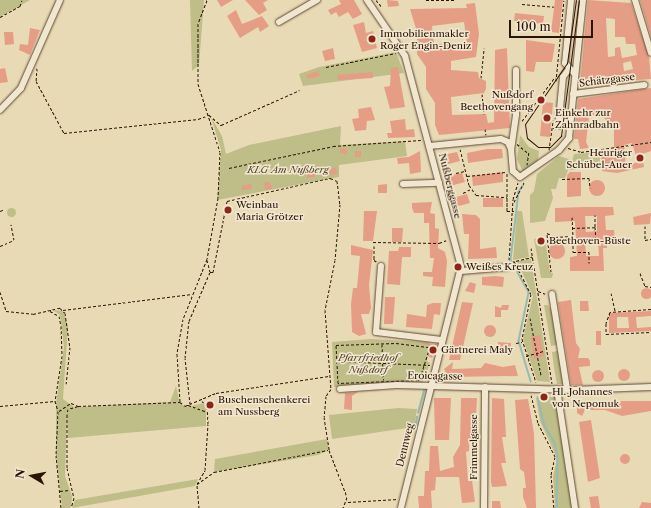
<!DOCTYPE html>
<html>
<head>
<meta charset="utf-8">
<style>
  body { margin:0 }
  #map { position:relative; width:651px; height:508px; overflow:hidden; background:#e9dab6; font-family:"Libre Caslon Text",serif }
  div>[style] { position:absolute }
  .green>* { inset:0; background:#bfbd88 }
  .round { border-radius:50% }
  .stream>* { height:1.5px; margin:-0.75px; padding:0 0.75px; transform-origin:0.75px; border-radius:0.75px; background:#97bab1 }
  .building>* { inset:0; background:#e59d85 }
  .path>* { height:1px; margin-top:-0.5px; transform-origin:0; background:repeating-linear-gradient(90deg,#2c1404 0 3px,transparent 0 5px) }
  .roads { filter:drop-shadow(0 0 1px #5b4630) drop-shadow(0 0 1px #5b4630) }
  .minor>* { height:6px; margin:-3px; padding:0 3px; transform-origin:3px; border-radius:3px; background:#f1e7d0 }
  .tram>* { height:1px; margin:-0.5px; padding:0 0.5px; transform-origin:0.5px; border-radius:0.5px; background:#2c1404 }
  .dots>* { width:11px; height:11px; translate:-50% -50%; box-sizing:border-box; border:2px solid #f1e7d0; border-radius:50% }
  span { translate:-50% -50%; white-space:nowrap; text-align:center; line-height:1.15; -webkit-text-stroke:3px #f1e7d0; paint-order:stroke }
  .poi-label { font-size:10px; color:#2c1404 }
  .left { translate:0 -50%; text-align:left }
  .right { translate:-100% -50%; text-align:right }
  .street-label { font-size:10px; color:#2c1404 }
  .park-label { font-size:10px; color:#58472c; font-style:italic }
  .north { position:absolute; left:12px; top:456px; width:40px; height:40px; -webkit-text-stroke:3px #f1e7d0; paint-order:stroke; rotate:280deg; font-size:11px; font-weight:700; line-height:16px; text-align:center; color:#2c1404 }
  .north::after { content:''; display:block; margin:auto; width:14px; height:18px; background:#2c1404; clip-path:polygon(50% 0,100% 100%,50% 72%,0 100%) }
  .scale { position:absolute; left:509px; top:20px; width:84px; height:18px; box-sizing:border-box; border:2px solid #2c1404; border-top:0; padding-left:5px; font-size:12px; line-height:14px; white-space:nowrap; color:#2c1404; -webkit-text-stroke:3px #f1e7d0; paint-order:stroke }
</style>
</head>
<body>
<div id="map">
  <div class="green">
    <div style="clip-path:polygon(0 0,30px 0,0 17px)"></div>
    <div style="clip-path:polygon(190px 0,204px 0,199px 65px,192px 71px)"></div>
    <div style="clip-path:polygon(396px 52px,404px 73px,303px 86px,299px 74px,319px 67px)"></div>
    <div style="clip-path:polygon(211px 117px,222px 136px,226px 154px,249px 145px,341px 126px,340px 145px,405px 141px,407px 156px,339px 165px,339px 177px,217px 200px,221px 150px)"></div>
    <div style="clip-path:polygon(520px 135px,529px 147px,539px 151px,538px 161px,523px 172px,517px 159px)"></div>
    <div style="clip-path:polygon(599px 152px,601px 167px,569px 170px,574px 154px)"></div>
    <div style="clip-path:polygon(559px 156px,572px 160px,565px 178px,559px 178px,556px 189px,551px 189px,553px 198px,545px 221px,530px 223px,530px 195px,534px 191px,537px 174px)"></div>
    <div class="round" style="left:6.5px;top:207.5px;width:9px;height:9px"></div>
    <div style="clip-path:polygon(517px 211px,522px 211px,529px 257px,513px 260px)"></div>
    <div style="clip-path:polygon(545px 238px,550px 273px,553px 273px,552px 278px,541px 278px,534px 239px)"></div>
    <div style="clip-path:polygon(531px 259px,535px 286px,550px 382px,537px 381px,523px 339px,533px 296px,517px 261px)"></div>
    <div style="clip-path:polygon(544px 305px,548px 305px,553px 313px,558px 345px,551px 346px)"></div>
    <div style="clip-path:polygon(53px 310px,63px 311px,68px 326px,63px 399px,74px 407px,170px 402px,176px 386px,180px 404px,187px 407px,204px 403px,206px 409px,206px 426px,68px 438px,67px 414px,65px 476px,72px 496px,71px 508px,62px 508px,56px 455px,56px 404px,64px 347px,60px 315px)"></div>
    <div style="clip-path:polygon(371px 339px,429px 342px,427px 361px,430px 363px,422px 384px,334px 387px,332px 342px)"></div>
    <div style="clip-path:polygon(558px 351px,561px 367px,563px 384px,557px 384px,554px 368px,552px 352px)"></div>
    <div style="clip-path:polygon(540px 396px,556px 397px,573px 508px,555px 508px,553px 476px,557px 458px,540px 421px,536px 398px)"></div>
    <div style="clip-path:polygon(398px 408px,417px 409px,414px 427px,332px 439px,329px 415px)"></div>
    <div style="clip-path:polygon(327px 439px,329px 450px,318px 455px,214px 472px,215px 459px)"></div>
    <div style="clip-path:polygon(198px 479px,195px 486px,72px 508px,75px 500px)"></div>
  </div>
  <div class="stream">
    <div style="left:524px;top:185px;width:9px;rotate:126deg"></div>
    <div style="left:519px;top:192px;width:68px;rotate:96.7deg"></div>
    <div style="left:511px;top:260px;width:38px;rotate:61deg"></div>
    <div style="left:529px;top:293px;width:49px;rotate:101.8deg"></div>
    <div style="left:519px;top:341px;width:42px;rotate:73.3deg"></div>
    <div style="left:538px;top:397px;width:28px;rotate:77deg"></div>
    <div style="left:544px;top:424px;width:22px;rotate:60deg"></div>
    <div style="left:555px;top:443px;width:15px;rotate:79deg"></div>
    <div style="left:558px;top:458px;width:50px;rotate:91.1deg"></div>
    <div style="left:418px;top:413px;width:24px;rotate:-75deg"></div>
    <div style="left:415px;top:428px;width:11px;rotate:-80deg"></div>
  </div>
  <div class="building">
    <div style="clip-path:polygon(217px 0,233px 0,221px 7px)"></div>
    <div style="clip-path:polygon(245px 0,268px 0,263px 3px,267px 10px,259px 15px)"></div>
    <div style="clip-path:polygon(339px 0,354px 0,362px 14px,353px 19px,348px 12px,339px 17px,336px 12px,331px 15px,328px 10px,341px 4px)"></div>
    <div style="clip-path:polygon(387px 0,398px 1px,399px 6px,388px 7px)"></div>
    <div style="clip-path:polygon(555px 0,563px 0,559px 33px,551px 32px)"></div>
    <div style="clip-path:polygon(evenodd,588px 0,631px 3px,649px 57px,651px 79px,580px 84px,588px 0,606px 18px,615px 19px,615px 37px,625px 37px,626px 44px,635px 44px,637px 55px,622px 58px,620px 47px,615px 48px,615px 56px,608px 57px,606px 18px,588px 0,631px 61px,633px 69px,624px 71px,623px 63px,631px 61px)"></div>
    <div style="clip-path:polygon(640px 0,651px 0,651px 37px)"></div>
    <div style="clip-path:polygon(evenodd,475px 3px,479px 34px,476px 57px,451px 61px,451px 70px,478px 72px,479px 78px,486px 81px,486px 89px,484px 93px,451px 97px,452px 115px,486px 114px,488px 123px,494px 122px,495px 50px,507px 48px,510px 128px,439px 135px,435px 125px,435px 103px,426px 89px,426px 67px,417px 54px,417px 32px,410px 9px,467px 8px,466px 4px,475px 3px,464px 22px,467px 43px,434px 44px,432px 26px,464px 22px)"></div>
    <div style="clip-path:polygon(236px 10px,242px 24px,262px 16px,269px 26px,260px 32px,258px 27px,240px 38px,227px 16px)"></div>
    <div style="clip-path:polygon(515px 13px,544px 16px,543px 24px,514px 21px)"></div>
    <div style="clip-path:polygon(364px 22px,366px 33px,373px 31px,377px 48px,362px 52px,353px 25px)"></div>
    <div style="clip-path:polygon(30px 28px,40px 30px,30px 55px,19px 50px,20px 44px,28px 45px)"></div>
    <div style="clip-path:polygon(4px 32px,13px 32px,14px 44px,5px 45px)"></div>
    <div style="clip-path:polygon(526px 40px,555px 44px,552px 62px,536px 62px,534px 72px,526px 71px)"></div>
    <div style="clip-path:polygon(333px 48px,335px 59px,325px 61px,322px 51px)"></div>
    <div style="clip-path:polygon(398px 67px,405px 107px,390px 109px,384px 87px,390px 86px,391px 68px)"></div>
    <div style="clip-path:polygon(5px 68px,8px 82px,0 83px,0 69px)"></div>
    <div style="clip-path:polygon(318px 71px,320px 76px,308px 79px,306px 75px)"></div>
    <div style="clip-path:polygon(372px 72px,373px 78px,338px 80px,338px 75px)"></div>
    <div style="clip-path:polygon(evenodd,651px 88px,651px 151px,642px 154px,644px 167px,617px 173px,602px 171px,601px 155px,614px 151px,614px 126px,607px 127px,603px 112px,589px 117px,586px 142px,589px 148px,580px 149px,578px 139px,574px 139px,578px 99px,651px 88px,632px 143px,638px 162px,626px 166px,624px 145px,632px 143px)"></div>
    <div style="clip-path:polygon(543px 102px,553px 103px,550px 137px,540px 136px)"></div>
    <div style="clip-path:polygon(371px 107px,375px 120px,367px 121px,366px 130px,355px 131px,352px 119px,359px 118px,358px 109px)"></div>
    <div style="clip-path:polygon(405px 119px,406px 130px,414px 129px,415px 137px,388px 138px,387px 133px,392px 133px,390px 121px)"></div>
    <div style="clip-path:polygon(340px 148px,347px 149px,347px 154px,340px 153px)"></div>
    <div style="clip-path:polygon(487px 149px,502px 149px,503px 158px,468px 163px,467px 153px)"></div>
    <div style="clip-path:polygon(355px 151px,361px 151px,361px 157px,355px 157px)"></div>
    <div style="clip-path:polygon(420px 151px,421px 172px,410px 174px,409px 163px,398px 164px,397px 158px,409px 157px)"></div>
    <div style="clip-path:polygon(457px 152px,460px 161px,445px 165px,443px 155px)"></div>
    <div style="clip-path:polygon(336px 168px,337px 174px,330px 175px,329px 169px)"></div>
    <div style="clip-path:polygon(503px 172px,503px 182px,473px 186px,472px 176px)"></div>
    <div style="clip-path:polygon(570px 172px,581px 172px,581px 196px,567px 197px,567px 175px)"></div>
    <div style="clip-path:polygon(314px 173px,315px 177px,307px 178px,307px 174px)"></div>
    <div style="clip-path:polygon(462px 173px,465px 182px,450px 186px,448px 176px)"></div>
    <div class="round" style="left:589px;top:180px;width:16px;height:16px"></div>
    <div style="clip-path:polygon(270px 182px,272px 189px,265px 190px,264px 183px)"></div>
    <div style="clip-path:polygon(251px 184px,252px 189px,242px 190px,242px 186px)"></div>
    <div style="clip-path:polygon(387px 184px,387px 193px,378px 193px,378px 185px)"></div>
    <div style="clip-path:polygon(467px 194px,470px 203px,455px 207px,453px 198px)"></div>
    <div style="clip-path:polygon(483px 198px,503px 198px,503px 207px,483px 207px)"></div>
    <div style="clip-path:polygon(432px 202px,430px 213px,435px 214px,435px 228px,439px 229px,438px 248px,445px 252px,447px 261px,445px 287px,432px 286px,433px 277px,423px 276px,423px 272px,432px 272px,434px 258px,430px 258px,429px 223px,424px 223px,424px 213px,414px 213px,412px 208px,412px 203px)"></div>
    <div style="clip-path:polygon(evenodd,584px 207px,613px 207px,614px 215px,605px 216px,606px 230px,614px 230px,615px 239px,607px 239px,607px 248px,603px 248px,604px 271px,570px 271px,570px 257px,577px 256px,575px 221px,555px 222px,555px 208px,584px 207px,585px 216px,597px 216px,597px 231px,586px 232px,585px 216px,584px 207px,585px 240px,598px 240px,599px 256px,586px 256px,585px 240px)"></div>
    <div style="clip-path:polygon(364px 211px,377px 211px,373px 241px,363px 241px)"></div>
    <div style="clip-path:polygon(651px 213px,650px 224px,634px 225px,633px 217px)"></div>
    <div style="clip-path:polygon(462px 214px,476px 215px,480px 219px,480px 249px,496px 247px,497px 258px,468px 259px,469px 234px,464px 234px)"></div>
    <div style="clip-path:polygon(392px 228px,403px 228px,402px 242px,392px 242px)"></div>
    <div class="round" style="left:549px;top:243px;width:16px;height:16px"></div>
    <div style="clip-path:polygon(351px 245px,373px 250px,369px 285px,371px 308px,369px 314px,361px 314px,366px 334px,359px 336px,352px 332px,351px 304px,353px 288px,357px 288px,360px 256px,351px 255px)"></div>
    <div style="clip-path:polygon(399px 247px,411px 247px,411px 257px,402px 257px,400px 285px,387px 284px,389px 251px,398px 251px)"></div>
    <div style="clip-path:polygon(495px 276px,504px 277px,503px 287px,482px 285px,482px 277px)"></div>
    <div style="clip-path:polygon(470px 282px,476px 284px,474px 293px,465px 291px)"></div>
    <div class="round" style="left:640.5px;top:287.5px;width:11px;height:11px"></div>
    <div style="clip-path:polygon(385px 297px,395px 297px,393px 324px,384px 324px)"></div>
    <div style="clip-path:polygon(571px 300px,576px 343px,580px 349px,578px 358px,588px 358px,590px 361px,590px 366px,579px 367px,583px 385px,571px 385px,558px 302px)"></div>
    <div style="clip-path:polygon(580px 301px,588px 301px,589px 311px,580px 311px)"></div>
    <div style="clip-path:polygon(462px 302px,473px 303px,460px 360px,449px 360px)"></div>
    <div style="clip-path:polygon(433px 303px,441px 303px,440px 315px,434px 314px,432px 329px,406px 327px,407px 314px,426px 317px,427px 305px)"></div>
    <div style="clip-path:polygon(502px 305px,509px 305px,508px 310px,501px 310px,501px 317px,495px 317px,495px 306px,501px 308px)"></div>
    <div style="clip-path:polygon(evenodd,651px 311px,651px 316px,636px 317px,637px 328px,651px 327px,651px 331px,609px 333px,609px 313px,651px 311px,617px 317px,628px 317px,629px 328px,617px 328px,617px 317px)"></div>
    <div class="round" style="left:484px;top:325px;width:12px;height:12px"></div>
    <div style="clip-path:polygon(596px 331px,601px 331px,601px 345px,596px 345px)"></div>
    <div style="clip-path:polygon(540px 335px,544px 356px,534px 359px,531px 337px)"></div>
    <div style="clip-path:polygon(498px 342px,511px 343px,510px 351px,498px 350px)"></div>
    <div style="clip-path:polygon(421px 343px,437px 344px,432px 358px,428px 356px,431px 347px)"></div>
    <div style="clip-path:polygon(453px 362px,452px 369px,481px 368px,485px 363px,503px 367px,515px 365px,518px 376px,448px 377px,444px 369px)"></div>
    <div class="round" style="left:618px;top:369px;width:12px;height:12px"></div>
    <div class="round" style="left:592px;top:370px;width:12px;height:12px"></div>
    <div style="clip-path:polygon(358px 392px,352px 396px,352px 410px,344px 409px,345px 393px)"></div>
    <div style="clip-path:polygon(434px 398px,451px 398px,449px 440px,435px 440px)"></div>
    <div style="clip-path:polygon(461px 398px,477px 398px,475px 439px,469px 439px,469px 451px,466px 452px,468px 481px,472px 480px,475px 502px,462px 503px,459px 477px,436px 477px,435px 490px,431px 491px,432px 508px,419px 508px,418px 496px,424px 496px,425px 471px,429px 471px,430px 446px,438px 446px,440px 471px,454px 467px,453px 457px,460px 445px)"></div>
    <div style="clip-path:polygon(492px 398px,504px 399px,506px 437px,502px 437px,506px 463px,501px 463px,507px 486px,492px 487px,491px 482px)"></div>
    <div style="clip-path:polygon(528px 399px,534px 433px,536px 508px,527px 508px,523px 497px,523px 488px,526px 488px,524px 472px,520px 469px,515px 400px)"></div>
    <div style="clip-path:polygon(577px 401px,651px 401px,651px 411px,622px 416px,605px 410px,585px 410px,582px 416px,577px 413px)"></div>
    <div style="clip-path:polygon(591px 420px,600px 478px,588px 482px,579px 422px)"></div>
    <div class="round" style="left:620px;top:454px;width:10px;height:10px"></div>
    <div style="clip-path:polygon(598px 496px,600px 508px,591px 508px,589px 497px)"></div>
    <div style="clip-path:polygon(492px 501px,500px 501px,501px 508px,492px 508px)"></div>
    <div style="clip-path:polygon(642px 502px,651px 503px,651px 508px,639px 508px)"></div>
  </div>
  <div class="path">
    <div style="left:207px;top:0;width:26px;rotate:111deg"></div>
    <div style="left:198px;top:24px;width:60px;rotate:90deg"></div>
    <div style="left:198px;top:84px;width:71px;rotate:72.1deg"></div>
    <div style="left:220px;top:152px;width:46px;rotate:92.5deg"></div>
    <div style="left:218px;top:198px;width:62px;rotate:100.2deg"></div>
    <div style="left:207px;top:259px;width:65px;rotate:111.8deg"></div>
    <div style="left:183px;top:319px;width:36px;rotate:100deg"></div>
    <div style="left:177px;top:354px;width:48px;rotate:86.4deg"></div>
    <div style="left:180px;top:402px;width:6px;rotate:39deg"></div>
    <div style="left:185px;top:406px;width:34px;rotate:-23deg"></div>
    <div style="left:216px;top:393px;width:114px;rotate:-8.6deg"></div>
    <div style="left:376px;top:0;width:8px;rotate:50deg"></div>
    <div style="left:426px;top:0;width:30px"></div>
    <div style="left:522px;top:4px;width:32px;rotate:5deg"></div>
    <div style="left:0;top:17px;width:23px;rotate:-29deg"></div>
    <div style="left:20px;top:6px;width:6px;rotate:-72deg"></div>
    <div style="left:326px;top:67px;width:71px;rotate:-11.3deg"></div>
    <div style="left:37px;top:68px;width:13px;rotate:94deg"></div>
    <div style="left:36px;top:81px;width:59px;rotate:61.7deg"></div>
    <div style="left:64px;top:133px;width:135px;rotate:-6deg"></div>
    <div style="left:198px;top:119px;width:12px;rotate:-20deg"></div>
    <div style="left:209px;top:115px;width:16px;rotate:40deg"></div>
    <div style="left:221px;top:125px;width:86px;rotate:-23.9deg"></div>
    <div style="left:481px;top:78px;width:30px;rotate:-84deg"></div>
    <div style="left:556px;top:81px;width:81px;rotate:-84.4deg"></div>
    <div style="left:482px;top:94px;width:20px;rotate:84deg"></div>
    <div style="left:522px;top:105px;width:9px;rotate:36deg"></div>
    <div style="left:522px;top:121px;width:55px;rotate:-53.1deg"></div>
    <div style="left:553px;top:128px;width:10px;rotate:6deg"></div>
    <div style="left:485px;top:129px;width:6px;rotate:81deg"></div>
    <div style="left:517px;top:144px;width:14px;rotate:39deg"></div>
    <div style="left:568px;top:148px;width:14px;rotate:17deg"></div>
    <div style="left:581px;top:152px;width:71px;rotate:-8.1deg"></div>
    <div style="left:460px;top:149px;width:37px;rotate:76deg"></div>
    <div style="left:469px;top:185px;width:12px;rotate:55deg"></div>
    <div style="left:476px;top:195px;width:31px;rotate:4deg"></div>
    <div style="left:549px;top:150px;width:30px;rotate:-82deg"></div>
    <div style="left:527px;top:165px;width:14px;rotate:-82deg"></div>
    <div style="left:229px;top:168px;width:106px;rotate:-11.9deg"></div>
    <div style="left:333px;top:146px;width:88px;rotate:-3.9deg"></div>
    <div style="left:456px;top:173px;width:9px;rotate:-13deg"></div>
    <div style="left:507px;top:173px;width:38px;rotate:90deg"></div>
    <div style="left:507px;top:211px;width:7px"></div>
    <div style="left:467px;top:176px;width:39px;rotate:-6deg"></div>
    <div style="left:562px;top:179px;width:27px;rotate:-2deg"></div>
    <div style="left:589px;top:178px;width:10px;rotate:84deg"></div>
    <div style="left:463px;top:193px;width:9px;rotate:-27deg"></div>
    <div style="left:514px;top:202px;width:22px;rotate:-63deg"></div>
    <div style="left:0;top:211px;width:5px;rotate:-22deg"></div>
    <div style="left:572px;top:217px;width:19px;rotate:87deg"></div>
    <div style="left:645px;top:226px;width:14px;rotate:90deg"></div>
    <div style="left:645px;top:240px;width:6px;rotate:-9deg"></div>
    <div style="left:595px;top:227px;width:13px;rotate:86deg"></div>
    <div style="left:572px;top:228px;width:23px;rotate:-2deg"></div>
    <div style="left:595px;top:227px;width:12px;rotate:-90deg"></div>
    <div style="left:373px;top:242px;width:66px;rotate:0.9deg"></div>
    <div style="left:439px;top:243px;width:9px;rotate:-21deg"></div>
    <div style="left:0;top:246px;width:15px;rotate:-23deg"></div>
    <div style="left:14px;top:240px;width:16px;rotate:-101deg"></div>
    <div style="left:374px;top:246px;width:14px;rotate:90deg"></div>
    <div style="left:374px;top:260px;width:4px;rotate:34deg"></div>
    <div style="left:531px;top:248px;width:137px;rotate:81.2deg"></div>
    <div style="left:207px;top:260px;width:12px;rotate:76deg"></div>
    <div style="left:210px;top:272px;width:3px"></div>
    <div style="left:213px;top:272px;width:72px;rotate:-78.8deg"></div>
    <div style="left:227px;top:201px;width:106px;rotate:-12.6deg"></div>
    <div style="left:330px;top:178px;width:8px;rotate:23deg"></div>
    <div style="left:337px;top:181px;width:23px;rotate:83deg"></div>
    <div style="left:340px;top:204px;width:56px;rotate:95.1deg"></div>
    <div style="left:335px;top:260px;width:51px;rotate:101.3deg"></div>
    <div style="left:325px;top:310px;width:79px;rotate:85.7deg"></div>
    <div style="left:331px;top:389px;width:9px;rotate:126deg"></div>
    <div style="left:326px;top:396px;width:21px;rotate:95deg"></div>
    <div style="left:324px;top:417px;width:33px;rotate:81deg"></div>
    <div style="left:329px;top:450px;width:50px;rotate:69deg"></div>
    <div style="left:347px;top:497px;width:12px;rotate:110deg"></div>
    <div style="left:509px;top:260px;width:61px;rotate:-86.2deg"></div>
    <div style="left:513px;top:199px;width:17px;rotate:-73deg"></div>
    <div style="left:514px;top:261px;width:37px;rotate:63deg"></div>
    <div style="left:531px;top:294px;width:46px;rotate:101.3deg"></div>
    <div style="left:522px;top:339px;width:45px;rotate:72deg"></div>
    <div style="left:511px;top:262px;width:22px;rotate:-13deg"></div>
    <div style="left:551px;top:272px;width:39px;rotate:-96deg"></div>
    <div style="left:547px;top:233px;width:9px;rotate:27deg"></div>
    <div style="left:555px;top:237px;width:18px;rotate:-3deg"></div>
    <div style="left:573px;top:236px;width:16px;rotate:90deg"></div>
    <div style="left:573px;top:252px;width:16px"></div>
    <div style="left:589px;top:252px;width:11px;rotate:90deg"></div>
    <div style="left:640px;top:273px;width:14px;rotate:69deg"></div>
    <div style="left:645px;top:286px;width:6px;rotate:9deg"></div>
    <div style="left:538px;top:291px;width:9px;rotate:21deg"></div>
    <div style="left:0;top:292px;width:20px;rotate:72deg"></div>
    <div style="left:6px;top:311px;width:27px;rotate:6deg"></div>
    <div style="left:33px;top:314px;width:28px;rotate:-13deg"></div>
    <div style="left:60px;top:308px;width:7px;rotate:45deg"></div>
    <div style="left:65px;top:313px;width:34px;rotate:82deg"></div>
    <div style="left:70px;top:347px;width:37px;rotate:96deg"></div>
    <div style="left:611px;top:293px;width:18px;rotate:77deg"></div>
    <div style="left:651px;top:309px;width:41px;rotate:175.8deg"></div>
    <div style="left:610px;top:312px;width:12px;rotate:110deg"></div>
    <div style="left:606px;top:323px;width:11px;rotate:90deg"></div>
    <div style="left:606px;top:334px;width:45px;rotate:-2.5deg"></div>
    <div style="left:63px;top:310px;width:130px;rotate:-7.1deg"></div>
    <div style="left:50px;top:311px;width:10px;rotate:29deg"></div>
    <div style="left:59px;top:316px;width:10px;rotate:79deg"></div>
    <div style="left:61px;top:326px;width:30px;rotate:88deg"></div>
    <div style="left:62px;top:356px;width:46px;rotate:98.8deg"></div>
    <div style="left:55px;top:401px;width:10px;rotate:73deg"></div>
    <div style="left:58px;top:411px;width:44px;rotate:92.6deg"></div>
    <div style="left:56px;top:455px;width:53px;rotate:84.6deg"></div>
    <div style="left:530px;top:318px;width:58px;rotate:79.1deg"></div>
    <div style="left:396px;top:343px;width:34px;rotate:7deg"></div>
    <div style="left:430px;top:347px;width:35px;rotate:108deg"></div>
    <div style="left:419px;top:380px;width:81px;rotate:177.9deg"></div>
    <div style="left:338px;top:383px;width:38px;rotate:-93deg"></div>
    <div style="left:336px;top:345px;width:60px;rotate:-1.9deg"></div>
    <div style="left:516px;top:343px;width:6px;rotate:-9deg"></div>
    <div style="left:382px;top:344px;width:36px;rotate:88deg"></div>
    <div style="left:526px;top:356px;width:18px;rotate:-16deg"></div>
    <div style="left:338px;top:361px;width:92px;rotate:2.5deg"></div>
    <div style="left:531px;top:395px;width:29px;rotate:76deg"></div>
    <div style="left:538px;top:423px;width:38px;rotate:63deg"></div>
    <div style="left:555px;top:457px;width:18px;rotate:103deg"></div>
    <div style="left:551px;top:475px;width:33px;rotate:85deg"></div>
    <div style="left:190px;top:404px;width:46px;rotate:-96.2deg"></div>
    <div style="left:185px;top:358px;width:37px;rotate:-84deg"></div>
    <div style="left:189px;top:321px;width:53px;rotate:-66.8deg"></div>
    <div style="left:188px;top:405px;width:20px;rotate:20deg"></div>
    <div style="left:0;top:406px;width:55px;rotate:-5.2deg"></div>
    <div style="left:78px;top:406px;width:102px;rotate:-2.2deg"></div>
    <div style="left:59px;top:411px;width:14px;rotate:-34deg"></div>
    <div style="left:71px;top:403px;width:8px;rotate:23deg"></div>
    <div style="left:78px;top:406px;width:10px;rotate:163deg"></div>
    <div style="left:68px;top:409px;width:5px;rotate:101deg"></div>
    <div style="left:67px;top:414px;width:54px;rotate:90deg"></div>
    <div style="left:67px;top:468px;width:31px;rotate:77deg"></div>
    <div style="left:74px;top:498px;width:10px;rotate:107deg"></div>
    <div style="left:197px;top:484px;width:21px;rotate:-35deg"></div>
    <div style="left:214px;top:472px;width:116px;rotate:-10.9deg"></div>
    <div style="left:60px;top:491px;width:9px;rotate:-6deg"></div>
    <div style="left:348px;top:502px;width:50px;rotate:-3.4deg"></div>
    <div style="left:199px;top:508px;width:24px;rotate:-95deg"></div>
    <div style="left:197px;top:484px;width:16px;rotate:-60deg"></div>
    <div style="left:205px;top:470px;width:46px;rotate:-86.3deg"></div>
    <div style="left:208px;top:424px;width:18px;rotate:-93deg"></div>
    <div style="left:207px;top:406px;width:7px;rotate:-135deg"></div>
  </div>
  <div class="roads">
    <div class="minor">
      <div style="left:367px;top:0;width:68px;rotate:55.8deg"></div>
      <div style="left:405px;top:56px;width:218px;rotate:75.1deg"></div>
      <div style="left:461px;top:267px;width:248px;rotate:104deg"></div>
      <div style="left:571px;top:0;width:63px;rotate:95.4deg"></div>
      <div style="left:565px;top:63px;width:15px;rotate:48deg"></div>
      <div style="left:635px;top:0;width:55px;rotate:73.2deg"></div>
      <div style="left:279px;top:22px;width:44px;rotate:-30.1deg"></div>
      <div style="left:569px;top:69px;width:10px;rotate:127deg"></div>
      <div style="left:563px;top:77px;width:42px;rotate:95.4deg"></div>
      <div style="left:559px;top:119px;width:12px;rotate:24deg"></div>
      <div style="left:516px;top:70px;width:45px;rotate:90deg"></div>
      <div style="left:516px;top:115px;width:34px;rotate:98deg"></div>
      <div style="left:511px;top:149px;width:22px;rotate:85deg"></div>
      <div style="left:513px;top:171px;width:9px;rotate:41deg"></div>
      <div style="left:520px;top:177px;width:47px;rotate:-34.7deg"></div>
      <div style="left:559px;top:150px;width:16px;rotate:-50deg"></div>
      <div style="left:569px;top:138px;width:139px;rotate:-84.2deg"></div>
      <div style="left:573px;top:94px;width:72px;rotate:-7.2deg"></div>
      <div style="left:0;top:110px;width:30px;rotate:-46deg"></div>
      <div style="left:21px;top:88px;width:96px;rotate:-66.1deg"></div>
      <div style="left:429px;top:146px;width:72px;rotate:-5.6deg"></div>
      <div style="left:501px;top:139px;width:8px;rotate:23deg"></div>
      <div style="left:508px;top:142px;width:8px;rotate:67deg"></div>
      <div style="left:403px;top:184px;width:36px;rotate:-2deg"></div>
      <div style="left:381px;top:266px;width:66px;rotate:94.3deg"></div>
      <div style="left:376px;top:332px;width:66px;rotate:6.9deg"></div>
      <div style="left:461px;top:271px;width:48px;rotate:-4.8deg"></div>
      <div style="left:552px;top:294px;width:96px;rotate:81deg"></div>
      <div style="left:340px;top:389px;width:57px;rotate:-4deg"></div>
      <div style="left:397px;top:385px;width:175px;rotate:1.6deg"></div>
      <div style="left:572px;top:390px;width:79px;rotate:-2.2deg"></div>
      <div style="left:557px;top:389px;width:120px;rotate:81.4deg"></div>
      <div style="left:484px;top:508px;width:121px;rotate:-89.5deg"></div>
    </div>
  </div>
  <div class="tram">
    <div style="left:576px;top:0;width:64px;rotate:98.1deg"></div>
    <div style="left:567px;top:63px;width:74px;rotate:124.5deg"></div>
    <div style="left:525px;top:124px;width:14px;rotate:82deg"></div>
    <div style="left:527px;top:138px;width:14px;rotate:39deg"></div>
    <div style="left:538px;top:147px;width:12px"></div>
    <div style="left:550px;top:147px;width:16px;rotate:-45deg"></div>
    <div style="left:561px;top:136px;width:137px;rotate:-82.5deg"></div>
  </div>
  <div class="dots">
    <div style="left:372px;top:39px;background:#8f2418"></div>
    <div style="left:541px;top:100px;background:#8f2418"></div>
    <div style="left:547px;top:118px;background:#8f2418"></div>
    <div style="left:640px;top:158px;background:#8f2418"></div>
    <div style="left:228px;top:210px;background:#8f2418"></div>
    <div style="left:541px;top:241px;background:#8f2418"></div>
    <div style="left:458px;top:267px;background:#8f2418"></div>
    <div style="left:433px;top:350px;background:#8f2418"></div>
    <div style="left:544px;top:397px;background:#8f2418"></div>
    <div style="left:210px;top:405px;background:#8f2418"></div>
  </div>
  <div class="poi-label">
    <span class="left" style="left:380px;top:39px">Immobilienmakler<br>Roger Engin-Deniz</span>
    <span class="right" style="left:533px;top:100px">Nußdorf<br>Beethovengang</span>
    <span class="left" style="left:555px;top:118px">Einkehr zur<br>Zahnradbahn</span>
    <span class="right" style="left:632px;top:158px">Heuriger<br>Schübel-Auer</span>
    <span class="left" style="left:236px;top:210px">Weinbau<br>Maria Grötzer</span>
    <span class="left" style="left:549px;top:241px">Beethoven-Büste</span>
    <span class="left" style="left:466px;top:267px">Weißes Kreuz</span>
    <span class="left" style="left:441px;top:350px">Gärtnerei Maly</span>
    <span class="left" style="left:552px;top:397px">Hl. Johannes<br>von Nepomuk</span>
    <span class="left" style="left:218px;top:405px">Buschenschenkerei<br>am Nussberg</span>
  </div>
  <div class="street-label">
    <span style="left:607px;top:80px;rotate:-7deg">Schätzgasse</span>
    <span style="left:450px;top:186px;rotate:76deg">Nußberggasse</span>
    <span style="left:435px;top:376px;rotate:1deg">Eroicagasse</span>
    <span style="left:405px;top:445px;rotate:-76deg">Dennweg</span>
    <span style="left:474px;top:447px;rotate:-90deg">Frimmelgasse</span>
  </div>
  <div class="park-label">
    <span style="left:288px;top:170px">KLG Am Nußberg</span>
    <span style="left:368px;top:363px">Pfarrfriedhof<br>Nußdorf</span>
  </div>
  <div class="north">N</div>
  <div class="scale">100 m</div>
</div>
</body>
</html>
